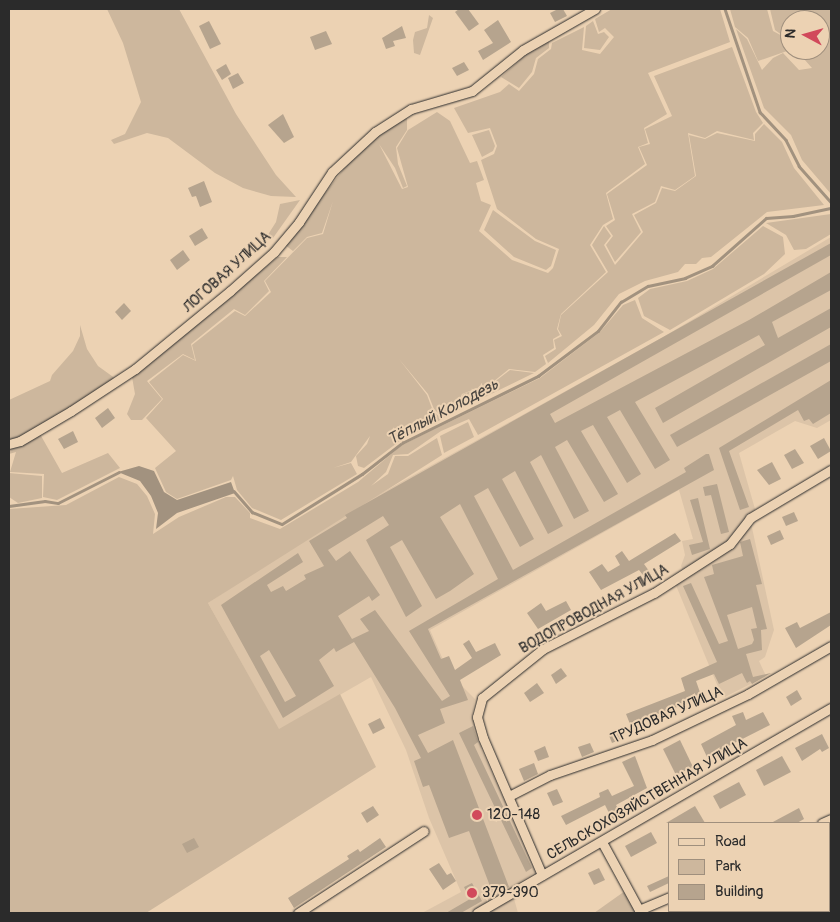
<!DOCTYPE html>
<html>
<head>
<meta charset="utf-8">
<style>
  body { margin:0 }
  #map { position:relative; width:840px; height:922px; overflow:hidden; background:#ecd2b3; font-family:Pangolin,sans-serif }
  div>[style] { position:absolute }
  .built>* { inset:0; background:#dcc4a8 }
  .green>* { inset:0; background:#cdb79d }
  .water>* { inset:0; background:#a2927f }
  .stream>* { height:2.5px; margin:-1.25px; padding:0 1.25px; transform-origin:1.25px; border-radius:1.25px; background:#a2927f }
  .building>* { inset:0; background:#b6a48e }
  .roads { filter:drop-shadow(0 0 1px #2b2b2b) drop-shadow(0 0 1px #2b2b2b) }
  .street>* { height:9px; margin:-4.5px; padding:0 4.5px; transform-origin:4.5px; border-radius:4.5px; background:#ecd2b3 }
  .dots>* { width:14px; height:14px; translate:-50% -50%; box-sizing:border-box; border:2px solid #ecd2b3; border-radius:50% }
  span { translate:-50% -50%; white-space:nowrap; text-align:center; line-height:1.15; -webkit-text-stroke:4px #ecd2b3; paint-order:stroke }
  .street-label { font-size:15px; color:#2b2b2b }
  .poi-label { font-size:15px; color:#2b2b2b }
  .left { translate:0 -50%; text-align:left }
  .water-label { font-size:16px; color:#494540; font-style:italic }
  .frame { position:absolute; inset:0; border:10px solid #2b2b2b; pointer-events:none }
  .legend { position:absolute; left:668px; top:822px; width:162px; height:90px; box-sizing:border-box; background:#ecd2b3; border:1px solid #9f8f7d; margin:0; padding:6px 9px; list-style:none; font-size:15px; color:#2b2b2b }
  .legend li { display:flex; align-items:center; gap:10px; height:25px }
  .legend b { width:25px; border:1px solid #9f8f7d }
  .north { position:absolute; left:780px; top:10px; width:50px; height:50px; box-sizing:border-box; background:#ecd2b3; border:1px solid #9f8f7d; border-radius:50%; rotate:276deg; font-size:14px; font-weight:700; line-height:20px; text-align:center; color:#2b2b2b }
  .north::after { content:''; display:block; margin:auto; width:18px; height:22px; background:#d1495b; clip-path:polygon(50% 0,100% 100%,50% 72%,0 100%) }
</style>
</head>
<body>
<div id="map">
  <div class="built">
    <div style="clip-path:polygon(831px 237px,831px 420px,817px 428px,795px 421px,739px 453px,755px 509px,751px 523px,774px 630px,765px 657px,759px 661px,766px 676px,725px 697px,718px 687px,675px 583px,687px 579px,681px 566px,685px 555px,682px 541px,693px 539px,679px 490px,430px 630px,455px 687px,461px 685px,475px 699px,472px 716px,482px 741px,481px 749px,537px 871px,511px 888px,518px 913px,422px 913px,461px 892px,429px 818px,406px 750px,371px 677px,279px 730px,208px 603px,340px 516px,663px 337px)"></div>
  </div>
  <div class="green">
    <div style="clip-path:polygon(107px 9px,179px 9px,236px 114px,276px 175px,296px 197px,271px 196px,243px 188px,215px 173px,168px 138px,147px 133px,114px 144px,111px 140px,125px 134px,141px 102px,123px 43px)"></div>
    <div style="clip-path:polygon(612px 9px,720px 9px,730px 42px,648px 73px,667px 114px,644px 128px,648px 143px,638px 147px,645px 164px,606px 193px,613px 219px,603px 225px,590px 245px,606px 272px,561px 314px,557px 329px,560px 335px,553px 339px,554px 348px,543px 355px,546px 364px,535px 372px,509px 369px,493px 382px,462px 394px,454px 412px,443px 418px,434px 409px,428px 394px,399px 359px,427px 395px,433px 411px,442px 419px,401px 440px,364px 468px,358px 466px,356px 456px,367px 444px,370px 436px,351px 462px,333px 468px,351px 463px,357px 474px,281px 520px,252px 508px,237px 490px,233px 476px,231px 480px,177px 499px,166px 492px,155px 468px,176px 451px,146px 418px,163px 399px,149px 382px,183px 355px,196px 361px,192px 345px,235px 311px,245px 316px,271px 292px,265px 281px,307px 238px,323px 234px,333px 201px,322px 233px,307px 237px,293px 251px,285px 245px,349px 162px,387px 129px,407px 118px,407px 130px,396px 147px,398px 164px,407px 186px,403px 188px,395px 168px,379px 144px,402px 189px,408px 187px,397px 148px,408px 130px,437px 112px,450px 121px,470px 163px,477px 161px,484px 180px,476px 183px,481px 201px,491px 205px,479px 231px,512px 260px,548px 273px,553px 268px,559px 249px,536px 239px,497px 209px,481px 160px,494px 154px,497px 146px,490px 128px,468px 133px,454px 108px,500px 92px,509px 84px,519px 91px,534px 74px,538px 59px,551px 49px,552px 43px,584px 27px,582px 50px,600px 54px,614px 37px,605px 28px,599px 32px,595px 19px)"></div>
    <div style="clip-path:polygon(730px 9px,767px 9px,773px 31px,786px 38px,790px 50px,758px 61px,748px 38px,735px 27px)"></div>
    <div style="clip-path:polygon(770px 9px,831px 10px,831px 194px,802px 160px,791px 135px,764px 108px,736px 29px,747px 39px,762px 70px,773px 58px,783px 53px,799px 70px,812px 68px,796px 50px,820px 50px,820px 20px,790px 20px,790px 41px,775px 30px)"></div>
    <div style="clip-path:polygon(429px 15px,433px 18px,420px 55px,414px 53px,413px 40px,415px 32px,427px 28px)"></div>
    <div style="clip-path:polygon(593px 21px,598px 34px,604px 32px,609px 37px,600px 50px,584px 48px,586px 26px)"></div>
    <div style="clip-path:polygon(549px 40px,549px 48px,536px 58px,532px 72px,519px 88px,501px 77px,529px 52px)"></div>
    <div style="clip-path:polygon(732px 47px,756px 112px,763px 123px,753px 133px,754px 140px,717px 131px,705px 138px,688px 133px,695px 176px,675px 190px,661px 186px,655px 202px,632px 214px,641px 232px,615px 262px,606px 245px,613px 236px,606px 226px,615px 220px,607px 194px,647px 165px,639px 147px,650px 144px,645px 129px,672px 116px,654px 76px)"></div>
    <div style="clip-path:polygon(764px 124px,782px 142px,794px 168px,824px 205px,767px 212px,711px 257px,702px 258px,696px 264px,685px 264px,678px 272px,645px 281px,619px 294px,594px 325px,548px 363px,545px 356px,556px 349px,554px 340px,562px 336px,558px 329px,561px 315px,608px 272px,592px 245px,604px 226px,611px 236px,604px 245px,615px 265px,643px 232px,634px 215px,656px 203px,662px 188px,675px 191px,696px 176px,689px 135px,705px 139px,717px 133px,755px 141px,755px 134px)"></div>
    <div style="clip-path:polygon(489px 130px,495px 146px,493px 151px,482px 157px,472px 135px)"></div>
    <div style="clip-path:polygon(300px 200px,273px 238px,264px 241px,276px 222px,280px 204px)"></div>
    <div style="clip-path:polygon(493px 210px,535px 241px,556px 250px,551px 266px,546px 270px,514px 257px,484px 230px)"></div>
    <div style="clip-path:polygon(831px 214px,831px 234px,806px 249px,794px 250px,786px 235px,766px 223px)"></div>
    <div style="clip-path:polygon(763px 226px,783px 237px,785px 254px,764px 274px,670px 330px,644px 316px,638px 298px,650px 289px,687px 281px,713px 269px)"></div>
    <div style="clip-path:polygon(278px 257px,287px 257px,264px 281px,269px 291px,245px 315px,234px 309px,191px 344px,195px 360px,183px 354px,147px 381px,162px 399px,142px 420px,131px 420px,127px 414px,135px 394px,132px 377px)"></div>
    <div style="clip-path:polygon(635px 300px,642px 318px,664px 332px,478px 435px,469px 419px,441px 431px,408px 454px,393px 455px,386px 472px,371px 486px,388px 474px,395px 456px,408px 456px,437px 438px,442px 455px,208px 603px,279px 729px,340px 694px,376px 767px,146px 913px,9px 913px,9px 509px,66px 505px,119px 477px,137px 484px,147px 496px,155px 514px,153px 534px,179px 517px,226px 497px,235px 497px,250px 513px,250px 518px,280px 529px,358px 482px,402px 445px,540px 378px,600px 332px,623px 305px)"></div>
    <div style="clip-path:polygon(80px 325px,87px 349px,98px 366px,116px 379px,19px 439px,9px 441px,9px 400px,50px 381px,52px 375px,73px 351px,80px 336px)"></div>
    <div style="clip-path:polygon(510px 370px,534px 373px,456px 411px,463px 394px,493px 383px)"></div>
    <div style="clip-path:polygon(468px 422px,474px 437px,444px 453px,440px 436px)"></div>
    <div style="clip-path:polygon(40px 434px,62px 473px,108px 453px,120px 468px,57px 500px,43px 497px,44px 474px,10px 472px,16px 452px,9px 454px,9px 446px)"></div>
    <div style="clip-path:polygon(9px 473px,42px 476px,42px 498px,18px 503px,9px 497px)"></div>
    <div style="clip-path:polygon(625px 891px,636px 913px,594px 913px)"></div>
  </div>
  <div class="water">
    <div style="clip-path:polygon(139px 466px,154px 471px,164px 492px,177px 500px,231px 482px,235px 493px,177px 513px,156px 529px,158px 513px,151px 496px,140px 481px,118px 472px)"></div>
  </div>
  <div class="stream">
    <div style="left:725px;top:9px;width:109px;rotate:71.2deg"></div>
    <div style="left:760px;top:112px;width:38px;rotate:47deg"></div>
    <div style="left:786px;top:140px;width:29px;rotate:63deg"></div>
    <div style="left:799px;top:166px;width:48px;rotate:48.4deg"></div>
    <div style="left:234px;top:491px;width:28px;rotate:49deg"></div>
    <div style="left:252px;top:512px;width:32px;rotate:22deg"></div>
    <div style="left:282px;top:524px;width:94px;rotate:-32deg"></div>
    <div style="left:362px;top:474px;width:51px;rotate:-37.8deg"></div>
    <div style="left:402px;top:443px;width:152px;rotate:-26.2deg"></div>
    <div style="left:538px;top:376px;width:75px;rotate:-36.9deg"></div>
    <div style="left:598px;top:331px;width:37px;rotate:-52deg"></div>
    <div style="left:621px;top:302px;width:31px;rotate:-31deg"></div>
    <div style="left:648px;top:286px;width:38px;rotate:-12deg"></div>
    <div style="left:685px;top:278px;width:30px;rotate:-24deg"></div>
    <div style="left:712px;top:266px;width:72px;rotate:-41.6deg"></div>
    <div style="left:766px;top:218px;width:27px;rotate:-4deg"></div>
    <div style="left:793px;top:216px;width:39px;rotate:-12deg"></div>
    <div style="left:9px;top:506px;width:36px;rotate:-8deg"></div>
    <div style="left:45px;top:501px;width:13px;rotate:9deg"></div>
    <div style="left:58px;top:503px;width:68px;rotate:-26.9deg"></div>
  </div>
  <div class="building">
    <div style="clip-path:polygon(459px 9px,468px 9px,479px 24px,469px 31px,455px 12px)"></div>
    <div style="clip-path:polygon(558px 9px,563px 9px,567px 16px,555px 22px,550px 13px)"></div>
    <div style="clip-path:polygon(498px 20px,511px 42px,483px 60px,478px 51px,493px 43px,484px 30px)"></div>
    <div style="clip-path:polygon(209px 21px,221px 44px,210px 49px,199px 26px)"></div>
    <div style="clip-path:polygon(402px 26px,406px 38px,393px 41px,395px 46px,386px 49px,382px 38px)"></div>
    <div style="clip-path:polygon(326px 31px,332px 44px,315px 50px,310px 37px)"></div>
    <div style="clip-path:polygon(464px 62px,469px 70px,457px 76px,452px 68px)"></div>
    <div style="clip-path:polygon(226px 64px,231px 74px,222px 80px,216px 70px)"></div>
    <div style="clip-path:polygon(238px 73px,244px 83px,233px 89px,228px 78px)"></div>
    <div style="clip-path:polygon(283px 114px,294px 137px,284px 143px,268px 125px)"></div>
    <div style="clip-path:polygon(204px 181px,212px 202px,200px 207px,196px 196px,192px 197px,188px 188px)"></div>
    <div style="clip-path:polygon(202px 228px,208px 238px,195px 246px,189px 236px)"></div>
    <div style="clip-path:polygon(evenodd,831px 243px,831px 255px,550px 414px,555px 423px,749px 320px,831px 272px,831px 290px,772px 322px,778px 338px,831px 308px,831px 327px,663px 423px,655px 408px,765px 345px,759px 335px,635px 402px,670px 460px,655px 469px,620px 410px,607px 417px,641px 474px,627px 483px,593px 425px,581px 431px,618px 494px,604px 502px,567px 440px,555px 447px,589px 511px,574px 519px,541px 455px,530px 462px,563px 526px,548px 534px,515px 471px,502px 479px,534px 539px,520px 547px,488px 488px,474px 496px,513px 570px,686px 472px,684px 468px,706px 454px,709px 454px,714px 470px,428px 629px,441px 659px,449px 656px,455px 670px,472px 658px,463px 644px,469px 640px,476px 652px,495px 643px,501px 655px,460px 680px,468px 700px,440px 709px,445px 723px,418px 735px,428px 753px,453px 740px,509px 887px,493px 894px,469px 831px,449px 838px,429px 785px,423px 787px,414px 761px,421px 758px,395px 708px,354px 642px,336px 652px,334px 648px,319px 660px,334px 686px,283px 718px,221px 605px,298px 553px,303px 562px,267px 585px,271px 592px,283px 586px,286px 591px,306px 579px,304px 575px,324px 566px,309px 541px,347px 518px,345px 515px,831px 243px,460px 504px,498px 579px,409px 631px,450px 696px,442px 701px,375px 610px,360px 619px,369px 631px,352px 639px,338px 616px,369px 596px,372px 601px,380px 595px,350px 551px,336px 561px,328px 550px,383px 516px,389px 525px,366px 540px,406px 617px,422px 606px,390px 547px,402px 540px,436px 599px,450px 591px,474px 574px,440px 517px,460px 504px,831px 243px,269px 650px,296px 696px,285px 702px,260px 656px,269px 650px)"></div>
    <div style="clip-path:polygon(183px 250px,190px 260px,177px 270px,170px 260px)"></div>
    <div style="clip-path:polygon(124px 303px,131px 311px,122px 320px,115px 312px)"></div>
    <div style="clip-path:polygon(831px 344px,831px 361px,677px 447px,670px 435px)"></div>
    <div style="clip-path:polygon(831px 380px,831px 413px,813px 424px,809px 419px,804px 421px,798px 410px,729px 451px,749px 507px,740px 510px,719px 448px)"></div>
    <div style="clip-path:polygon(108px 408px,115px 418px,102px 428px,95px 418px)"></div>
    <div style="clip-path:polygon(73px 431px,78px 442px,64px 449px,58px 439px)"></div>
    <div style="clip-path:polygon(824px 438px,831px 451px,818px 459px,810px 446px)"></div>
    <div style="clip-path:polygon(795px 449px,804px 463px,792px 469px,784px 455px)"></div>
    <div style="clip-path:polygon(772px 462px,781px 479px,769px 485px,757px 470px)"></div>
    <div style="clip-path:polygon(717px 484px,729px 532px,721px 534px,711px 495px,705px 496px,703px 487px)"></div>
    <div style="clip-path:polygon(698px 498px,710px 549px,692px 555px,689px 545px,703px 542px,690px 500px)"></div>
    <div style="clip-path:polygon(794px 512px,798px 521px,786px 526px,782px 517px)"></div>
    <div style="clip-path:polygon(780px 530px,784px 539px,771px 545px,767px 536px)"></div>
    <div style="clip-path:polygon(675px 533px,681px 541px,644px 564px,652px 575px,646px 579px,639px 570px,601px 590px,589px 572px,602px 564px,608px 572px,620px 565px,615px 556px,622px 551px,629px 561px)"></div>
    <div style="clip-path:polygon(evenodd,750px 539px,762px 584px,756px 585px,767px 629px,761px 630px,762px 650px,746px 654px,753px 677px,771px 673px,752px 684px,750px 681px,747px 683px,742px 673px,719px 684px,714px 674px,696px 681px,702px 698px,630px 724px,626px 714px,685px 691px,681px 678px,717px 662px,683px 586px,691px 583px,719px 644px,728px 641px,704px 577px,714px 574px,712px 565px,743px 556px,740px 542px,750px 539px,752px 607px,757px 628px,751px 629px,754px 640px,752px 644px,738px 649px,727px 615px,752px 607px)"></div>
    <div style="clip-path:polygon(566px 601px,571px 610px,538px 629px,527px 613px,541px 603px,546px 611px)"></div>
    <div style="clip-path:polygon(831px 612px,831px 625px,796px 648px,785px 628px,797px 622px,800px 628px)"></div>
    <div style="clip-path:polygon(561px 668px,567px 676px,556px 684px,551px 675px)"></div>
    <div style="clip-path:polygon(537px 683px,544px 693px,530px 702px,524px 693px)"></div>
    <div style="clip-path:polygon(797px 690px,802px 699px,791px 706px,786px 697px)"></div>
    <div style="clip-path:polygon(743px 712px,746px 720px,763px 712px,770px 725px,707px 757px,701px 744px,736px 725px,732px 716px)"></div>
    <div style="clip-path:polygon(380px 718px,385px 728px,373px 734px,368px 724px)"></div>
    <div style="clip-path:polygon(473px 726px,478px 742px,474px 745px,532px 868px,526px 872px,459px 733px)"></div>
    <div style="clip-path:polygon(619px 728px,624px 738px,612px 743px,608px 733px)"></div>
    <div style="clip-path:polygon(822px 734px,829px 748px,822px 752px,820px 749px,802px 761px,795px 748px)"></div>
    <div style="clip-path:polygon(680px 740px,693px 767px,676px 775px,663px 749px)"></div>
    <div style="clip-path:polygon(590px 743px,594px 752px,582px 757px,578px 747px)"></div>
    <div style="clip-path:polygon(545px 746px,549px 757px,538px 761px,534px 751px)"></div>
    <div style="clip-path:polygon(635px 756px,647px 788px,616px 805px,622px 816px,613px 821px,605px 805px,566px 825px,561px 816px,600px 797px,599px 793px,608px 789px,612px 796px,634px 786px,622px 762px)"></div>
    <div style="clip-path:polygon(782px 756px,791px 772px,764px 786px,756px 770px)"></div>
    <div style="clip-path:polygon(534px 763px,538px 774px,524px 781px,519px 769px)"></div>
    <div style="clip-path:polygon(739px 782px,746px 795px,720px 809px,713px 796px)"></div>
    <div style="clip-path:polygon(557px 789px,563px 802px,553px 806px,547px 793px)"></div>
    <div style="clip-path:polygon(373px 806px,379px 815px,367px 823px,361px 813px)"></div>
    <div style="clip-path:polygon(695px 806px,705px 823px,666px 823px)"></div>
    <div style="clip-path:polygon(799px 808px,804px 819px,797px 823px,771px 823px)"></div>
    <div style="clip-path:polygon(651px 832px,657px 843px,631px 857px,625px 846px)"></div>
    <div style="clip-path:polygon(194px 838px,199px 847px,187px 853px,182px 844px)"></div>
    <div style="clip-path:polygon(380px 838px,386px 847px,294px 908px,288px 898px,349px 859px,347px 856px,358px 849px,360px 852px)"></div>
    <div style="clip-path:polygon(439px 863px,447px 875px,451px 873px,456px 881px,443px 890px,429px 869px)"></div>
    <div style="clip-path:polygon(599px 868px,605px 880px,594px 885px,588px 873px)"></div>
    <div style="clip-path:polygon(669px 876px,669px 883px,650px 892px,647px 886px)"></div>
    <div style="clip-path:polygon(472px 883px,482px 901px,461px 913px,446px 913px,470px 899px,464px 887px)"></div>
  </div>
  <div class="roads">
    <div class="street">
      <div style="left:9px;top:444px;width:11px;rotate:-15deg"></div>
      <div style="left:20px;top:441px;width:59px;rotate:-30.5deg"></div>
      <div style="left:71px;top:411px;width:77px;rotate:-33.3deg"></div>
      <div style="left:135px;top:369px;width:123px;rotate:-39.4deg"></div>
      <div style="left:230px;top:291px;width:59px;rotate:-41.6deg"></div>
      <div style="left:274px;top:252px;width:39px;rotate:-50deg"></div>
      <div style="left:299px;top:222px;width:60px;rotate:-56.6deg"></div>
      <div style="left:332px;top:172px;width:59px;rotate:-42.9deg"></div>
      <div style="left:375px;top:132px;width:43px;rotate:-32.6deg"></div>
      <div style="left:411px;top:109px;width:64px;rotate:-16.4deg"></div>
      <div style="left:472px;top:91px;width:65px;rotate:-38.8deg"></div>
      <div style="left:523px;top:50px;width:83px;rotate:-29.7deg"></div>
      <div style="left:509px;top:796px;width:46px;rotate:-27.1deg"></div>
      <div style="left:550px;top:775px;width:108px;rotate:-18.9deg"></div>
      <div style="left:652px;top:740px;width:106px;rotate:-25.6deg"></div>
      <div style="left:748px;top:694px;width:96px;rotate:-30deg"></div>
      <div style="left:822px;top:823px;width:10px;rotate:-24deg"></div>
      <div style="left:602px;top:842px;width:77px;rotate:61.4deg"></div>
      <div style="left:639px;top:910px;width:33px;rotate:-23deg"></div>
      <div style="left:542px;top:875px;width:149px;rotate:-113.3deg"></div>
      <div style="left:483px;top:738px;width:22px;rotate:-106deg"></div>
      <div style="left:477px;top:717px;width:20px;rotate:-75deg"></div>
      <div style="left:482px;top:698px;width:78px;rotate:-38.8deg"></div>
      <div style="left:543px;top:649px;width:124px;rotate:-26.8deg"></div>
      <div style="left:654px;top:593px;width:90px;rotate:-32.8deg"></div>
      <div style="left:730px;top:544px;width:33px;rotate:-52deg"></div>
      <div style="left:750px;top:518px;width:94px;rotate:-30.7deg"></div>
      <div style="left:298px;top:913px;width:150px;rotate:-33.1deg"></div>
      <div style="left:477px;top:913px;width:409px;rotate:-30.1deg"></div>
    </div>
  </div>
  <div class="dots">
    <div style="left:477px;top:815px;background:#d1495b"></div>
    <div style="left:472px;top:893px;background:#d1495b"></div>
  </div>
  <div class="street-label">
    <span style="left:227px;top:272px;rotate:-42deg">ЛОГОВАЯ УЛИЦА</span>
    <span style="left:594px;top:609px;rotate:-29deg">ВОДОПРОВОДНАЯ УЛИЦА</span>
    <span style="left:667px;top:715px;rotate:-24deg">ТРУДОВАЯ УЛИЦА</span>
    <span style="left:647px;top:799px;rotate:-30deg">СЕЛЬСКОХОЗЯЙСТВЕННАЯ УЛИЦА</span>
  </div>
  <div class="poi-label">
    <span class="left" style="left:487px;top:815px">120-148</span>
    <span class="left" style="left:482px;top:893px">379-390</span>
  </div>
  <div class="water-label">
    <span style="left:443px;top:412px;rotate:-28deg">Тёплый Колодезь</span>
  </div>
  <div class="frame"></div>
  <ul class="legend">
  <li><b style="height:6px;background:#ecd2b3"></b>Road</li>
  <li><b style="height:14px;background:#cdb79d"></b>Park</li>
  <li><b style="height:14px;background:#b6a48e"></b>Building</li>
  </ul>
  <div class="north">N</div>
</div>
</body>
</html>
